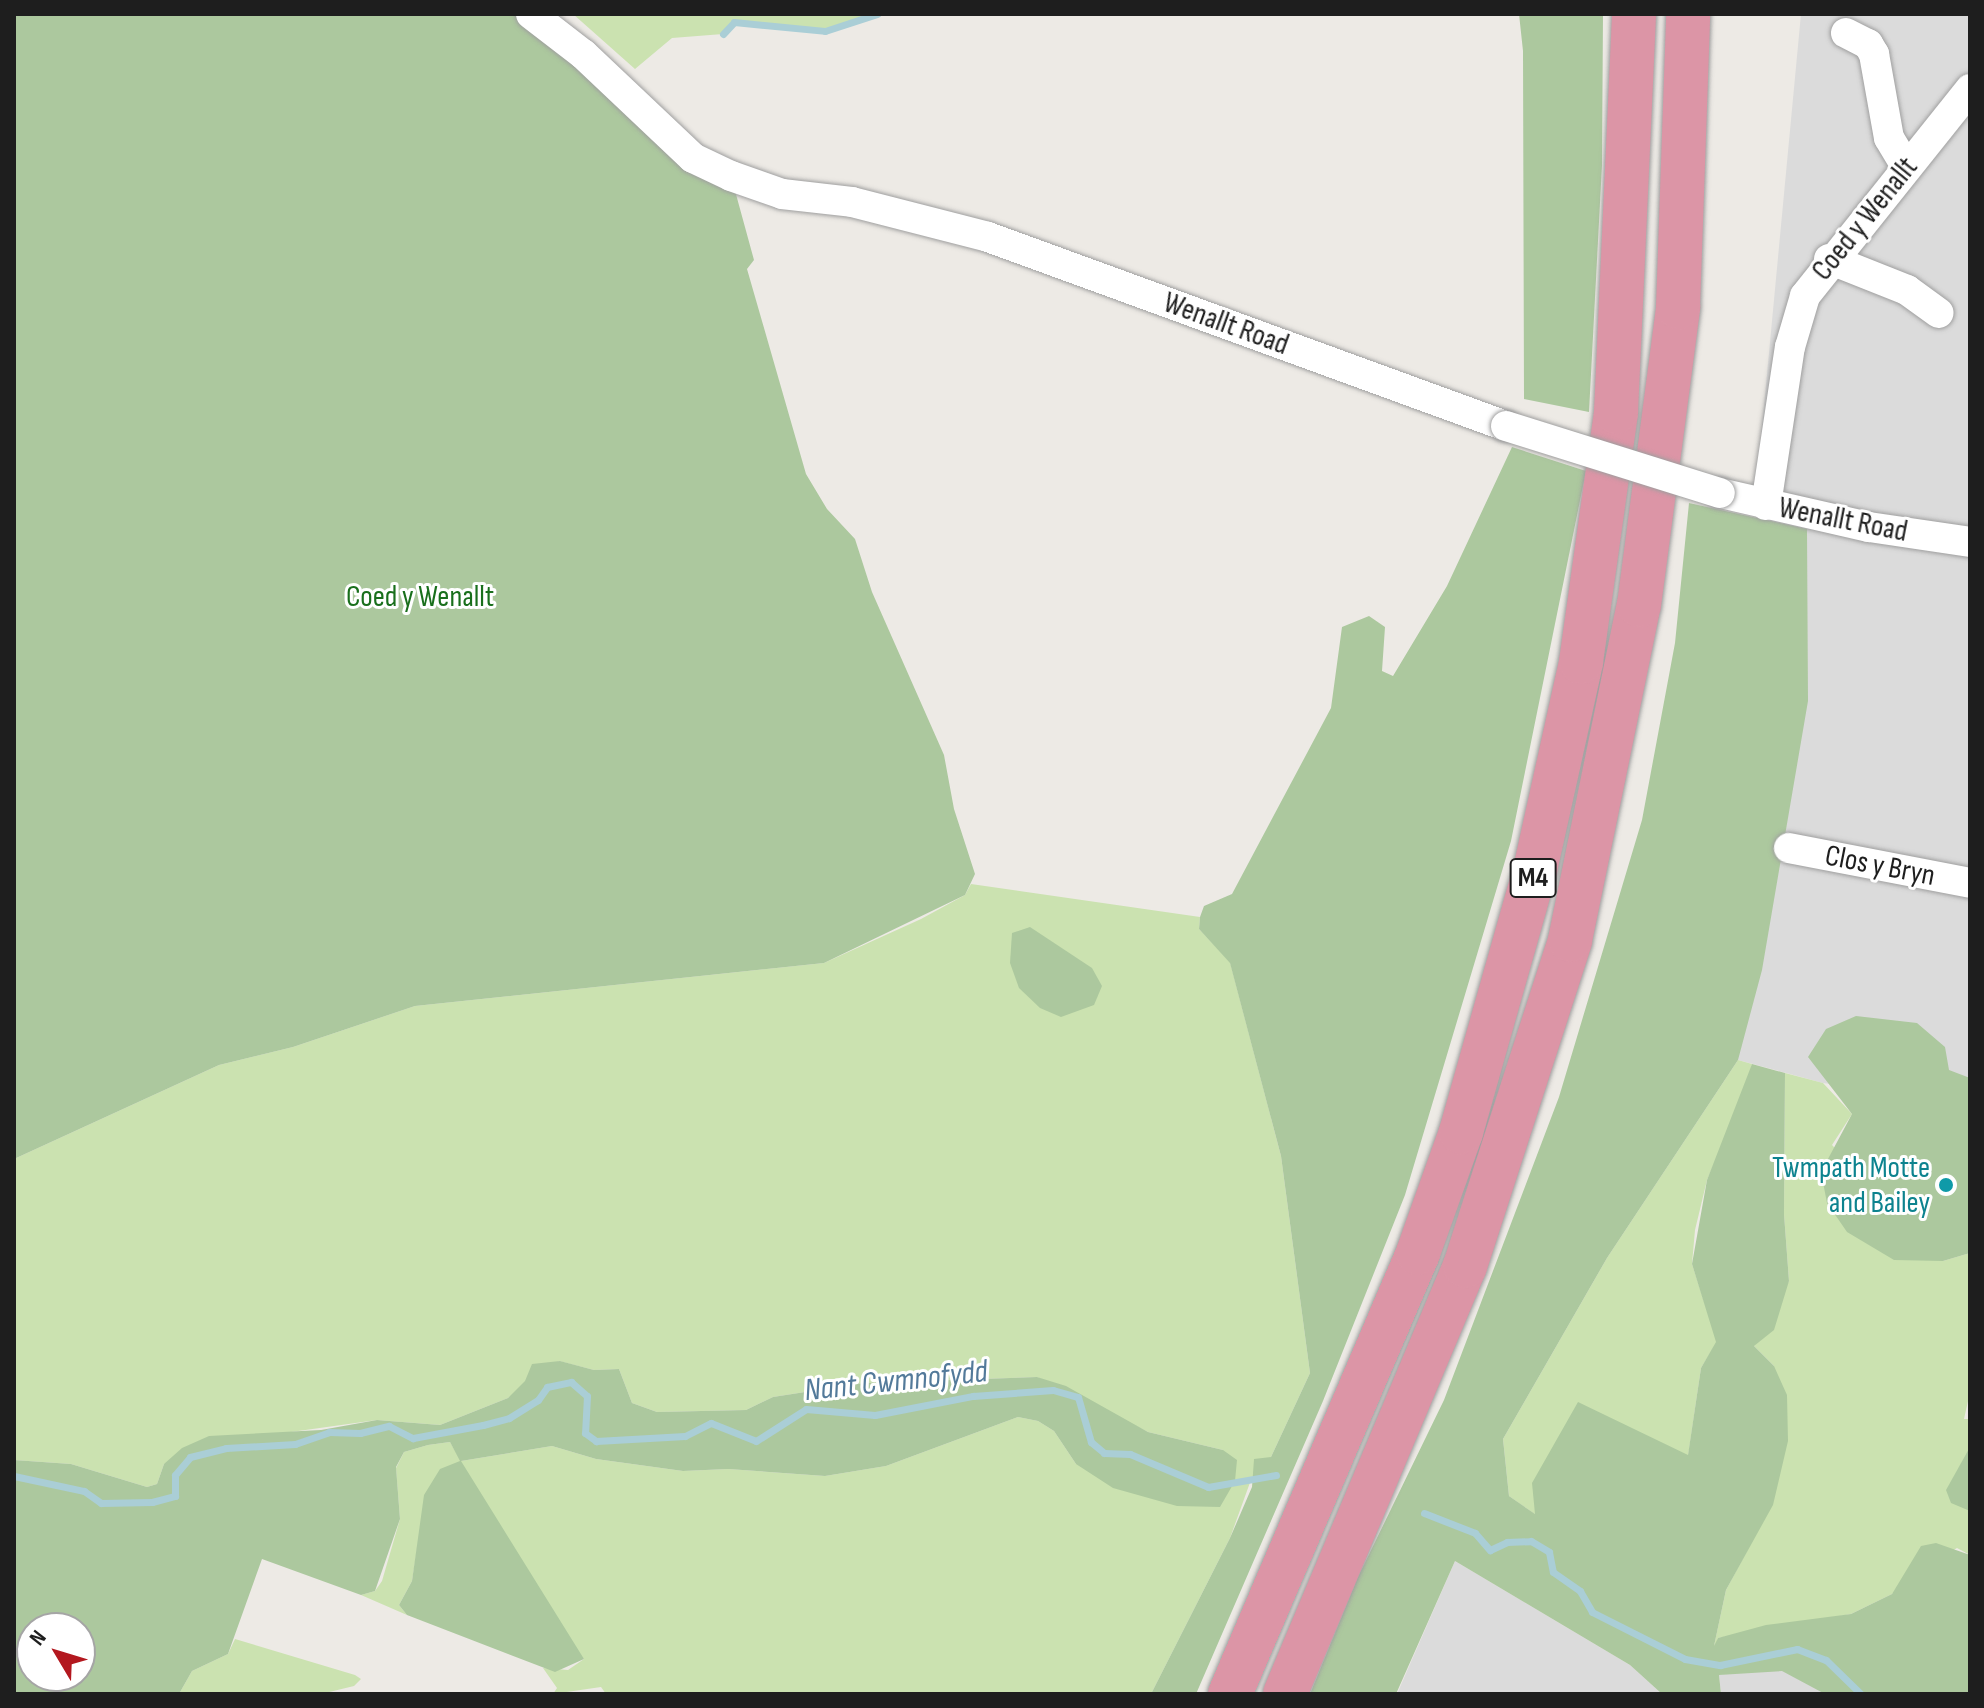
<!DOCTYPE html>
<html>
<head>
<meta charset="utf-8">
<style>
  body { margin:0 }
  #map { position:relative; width:1984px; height:1708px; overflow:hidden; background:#edeae5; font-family:"Sofia Sans Condensed",sans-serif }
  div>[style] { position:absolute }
  .residential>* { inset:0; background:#dbdbdb }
  .grass>* { inset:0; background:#cbe2b0 }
  .forest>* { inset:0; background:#acc89e }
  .stream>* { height:7px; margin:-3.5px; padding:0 3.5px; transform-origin:3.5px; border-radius:3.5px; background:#aaced6 }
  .roads { filter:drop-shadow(0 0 2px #9f9f9f) drop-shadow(0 0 2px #9f9f9f) }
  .minor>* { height:30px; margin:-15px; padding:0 15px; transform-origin:15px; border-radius:15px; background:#fff }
  .highway>* { height:44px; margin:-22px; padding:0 22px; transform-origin:22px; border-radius:22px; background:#dc95a6 }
  .bridges { filter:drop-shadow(0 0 2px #9f9f9f) drop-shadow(0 0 2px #9f9f9f) }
  .minor-bridge>* { height:30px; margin:-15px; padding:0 15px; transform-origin:15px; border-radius:15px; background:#fff }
  .dots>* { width:22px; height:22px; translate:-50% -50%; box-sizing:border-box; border:4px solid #fff; border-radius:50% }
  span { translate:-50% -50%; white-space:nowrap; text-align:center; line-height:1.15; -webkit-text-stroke:6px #fff; paint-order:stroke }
  .shield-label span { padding:2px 6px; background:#fff; border:2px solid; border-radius:6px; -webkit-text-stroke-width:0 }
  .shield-label { font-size:28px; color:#1e1e1e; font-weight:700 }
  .street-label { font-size:30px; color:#1e1e1e }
  .park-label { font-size:30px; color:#196f1c }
  .culture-label { font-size:30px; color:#0d838f }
  .right { translate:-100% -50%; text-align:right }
  .water-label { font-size:32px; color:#537a9a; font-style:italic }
  .frame { position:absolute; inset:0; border:16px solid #1e1e1e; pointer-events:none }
  .north { position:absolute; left:16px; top:1612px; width:80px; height:80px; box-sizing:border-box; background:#fff; border:2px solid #a5a5a5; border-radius:50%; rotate:308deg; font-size:22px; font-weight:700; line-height:32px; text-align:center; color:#1e1e1e }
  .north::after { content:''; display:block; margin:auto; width:28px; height:36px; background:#b3181f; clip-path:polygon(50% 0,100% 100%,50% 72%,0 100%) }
</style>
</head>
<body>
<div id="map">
  <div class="residential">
    <div style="clip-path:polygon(1801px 14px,1970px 14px,1970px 1104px,1823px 1083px,1738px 1060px,1760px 448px)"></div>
    <div style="clip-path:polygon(1455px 1561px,1630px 1665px,1662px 1694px,1397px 1694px)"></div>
    <div style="clip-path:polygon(1793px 1659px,1847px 1694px,1721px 1694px,1719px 1675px)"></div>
  </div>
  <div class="grass">
    <div style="clip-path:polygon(573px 14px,877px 14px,825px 31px,734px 22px,723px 34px,672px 38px,635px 69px)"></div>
    <div style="clip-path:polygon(971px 884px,1200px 917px,1199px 929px,1230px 962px,1281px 1156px,1310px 1373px,1271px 1457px,1252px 1477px,1230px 1538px,1151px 1694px,606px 1694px,601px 1687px,553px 1694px,557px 1688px,543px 1668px,568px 1670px,584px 1659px,421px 1524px,412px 1581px,399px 1605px,407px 1615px,361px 1595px,375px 1591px,382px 1581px,400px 1519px,396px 1468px,404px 1452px,428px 1445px,450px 1442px,461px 1461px,552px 1446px,596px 1459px,683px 1471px,728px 1469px,825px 1476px,886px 1466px,1018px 1417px,1038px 1421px,1054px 1431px,1076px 1464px,1223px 1450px,1148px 1432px,1037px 1377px,863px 1383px,773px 1397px,746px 1410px,657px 1412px,632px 1403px,619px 1369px,594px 1370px,559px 1361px,508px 1398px,440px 1425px,377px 1420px,291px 1432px,164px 1464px,157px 1484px,147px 1487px,71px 1464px,14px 1460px,14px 1159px,219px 1065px,293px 1047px,415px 1006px,824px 963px,921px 919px,965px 895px)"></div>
    <div style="clip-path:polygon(1738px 1060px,1752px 1064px,1749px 1082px,1707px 1180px,1695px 1230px,1692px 1264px,1717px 1342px,1701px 1368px,1688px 1456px,1536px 1515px,1509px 1496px,1503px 1439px,1607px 1258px)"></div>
    <div style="clip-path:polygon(1785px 1073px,1823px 1083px,1852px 1114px,1832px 1145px,1943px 1261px,1970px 1253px,1970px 1392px,1964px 1419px,1970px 1419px,1970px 1555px,1957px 1548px,1906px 1578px,1892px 1594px,1851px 1614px,1718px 1638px,1709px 1669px,1726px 1590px,1747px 1551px,1774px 1366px,1754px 1346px,1789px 1281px,1784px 1214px)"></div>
    <div style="clip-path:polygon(235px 1639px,355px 1675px,361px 1679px,354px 1686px,321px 1694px,179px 1694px,192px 1671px,228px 1654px)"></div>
  </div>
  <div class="forest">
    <div style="clip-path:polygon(14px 14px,531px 14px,731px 176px,754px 260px,747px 269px,806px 474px,827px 509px,855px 539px,872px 592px,944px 755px,954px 809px,975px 874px,965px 895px,824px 963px,415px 1006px,293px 1047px,219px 1065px,14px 1159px)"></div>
    <div style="clip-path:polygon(1519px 14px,1603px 14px,1602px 165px,1589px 412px,1524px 399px,1523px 51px)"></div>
    <div style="clip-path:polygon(1512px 447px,1586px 471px,1511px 841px,1405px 1195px,1323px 1401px,1196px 1694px,1151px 1694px,1230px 1538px,1252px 1487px,1254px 1459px,1271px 1457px,1310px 1373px,1281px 1156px,1230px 963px,1199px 929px,1200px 917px,1204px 906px,1232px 894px,1331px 708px,1342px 627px,1369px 616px,1385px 627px,1382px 671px,1393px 676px,1447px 586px)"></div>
    <div style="clip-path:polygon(1689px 503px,1807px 529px,1808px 701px,1762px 970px,1738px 1060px,1607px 1258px,1503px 1439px,1509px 1496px,1535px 1514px,1532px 1483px,1578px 1402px,1688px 1455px,1701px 1368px,1716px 1342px,1692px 1264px,1707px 1180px,1752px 1064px,1785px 1073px,1784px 1214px,1789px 1281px,1774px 1330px,1754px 1346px,1774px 1366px,1787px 1395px,1788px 1441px,1773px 1505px,1726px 1590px,1714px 1646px,1718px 1638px,1766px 1625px,1851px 1614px,1892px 1594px,1921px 1546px,1936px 1543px,1970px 1555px,1970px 1694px,1825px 1694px,1782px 1671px,1719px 1675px,1721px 1694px,1662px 1694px,1630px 1665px,1455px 1561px,1396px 1694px,1310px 1694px,1358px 1577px,1444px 1400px,1559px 1097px,1642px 820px,1675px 643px)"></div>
    <div style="clip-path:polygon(1030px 927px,1092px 968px,1102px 986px,1094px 1005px,1061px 1017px,1040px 1008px,1019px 988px,1010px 963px,1012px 933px)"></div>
    <div style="clip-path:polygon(1856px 1016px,1917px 1023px,1945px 1047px,1949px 1070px,1970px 1078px,1970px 1253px,1943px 1261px,1894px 1260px,1847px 1232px,1827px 1203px,1821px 1172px,1852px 1114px,1808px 1057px,1826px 1029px)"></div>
    <div style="clip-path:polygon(evenodd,560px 1361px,594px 1370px,619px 1369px,632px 1403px,657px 1412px,746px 1410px,773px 1397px,863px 1383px,1037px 1377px,1066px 1386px,1148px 1432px,1223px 1450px,1237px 1460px,1235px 1481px,1220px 1507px,1177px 1506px,1113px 1488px,1076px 1464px,1054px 1431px,1038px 1421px,1018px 1417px,886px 1466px,825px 1476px,728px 1469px,683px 1471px,596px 1459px,552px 1446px,461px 1461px,584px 1659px,555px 1672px,407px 1615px,399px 1605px,412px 1581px,424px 1495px,440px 1469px,460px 1461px,450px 1442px,428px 1445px,404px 1452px,396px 1467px,400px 1519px,375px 1591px,361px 1595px,262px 1559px,228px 1654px,192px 1671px,179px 1694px,14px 1694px,14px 1460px,71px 1464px,147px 1487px,157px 1484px,164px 1464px,182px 1448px,209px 1436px,321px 1430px,377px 1420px,440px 1425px,508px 1398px,525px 1381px,532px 1364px,560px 1361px,80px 1628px,80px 1676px,32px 1676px,32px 1628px,80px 1628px)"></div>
    <div style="clip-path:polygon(1970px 1447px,1970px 1511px,1951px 1503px,1946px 1490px)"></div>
  </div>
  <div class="stream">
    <div style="left:723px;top:34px;width:16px;rotate:-47deg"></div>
    <div style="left:734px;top:22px;width:91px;rotate:5.6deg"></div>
    <div style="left:825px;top:31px;width:55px;rotate:-18.1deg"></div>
    <div style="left:14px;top:1476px;width:72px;rotate:12.1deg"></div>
    <div style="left:84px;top:1491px;width:21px;rotate:35deg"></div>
    <div style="left:101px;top:1503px;width:51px;rotate:-1.1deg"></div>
    <div style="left:152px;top:1502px;width:24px;rotate:-15deg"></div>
    <div style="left:175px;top:1496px;width:21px;rotate:-90deg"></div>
    <div style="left:175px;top:1475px;width:23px;rotate:-50deg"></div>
    <div style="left:190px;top:1457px;width:37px;rotate:-14deg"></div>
    <div style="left:226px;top:1448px;width:69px;rotate:-3.3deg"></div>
    <div style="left:295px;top:1444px;width:36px;rotate:-19deg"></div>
    <div style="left:329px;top:1432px;width:31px;rotate:2deg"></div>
    <div style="left:360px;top:1433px;width:30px;rotate:-14deg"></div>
    <div style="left:389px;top:1426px;width:27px;rotate:27deg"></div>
    <div style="left:413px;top:1438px;width:71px;rotate:-10.5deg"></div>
    <div style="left:483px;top:1425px;width:27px;rotate:-15deg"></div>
    <div style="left:509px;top:1418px;width:34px;rotate:-32deg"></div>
    <div style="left:538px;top:1400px;width:16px;rotate:-55deg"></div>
    <div style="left:547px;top:1387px;width:25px;rotate:-12deg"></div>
    <div style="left:571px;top:1382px;width:21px;rotate:41deg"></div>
    <div style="left:587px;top:1396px;width:37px;rotate:93deg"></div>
    <div style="left:585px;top:1433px;width:14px;rotate:36deg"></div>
    <div style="left:596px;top:1441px;width:89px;rotate:-3.2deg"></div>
    <div style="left:685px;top:1436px;width:29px;rotate:-27deg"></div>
    <div style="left:711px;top:1423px;width:48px;rotate:21.8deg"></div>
    <div style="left:756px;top:1441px;width:59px;rotate:-32.6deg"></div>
    <div style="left:806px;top:1409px;width:69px;rotate:5deg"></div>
    <div style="left:875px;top:1415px;width:100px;rotate:-11deg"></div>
    <div style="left:973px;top:1396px;width:80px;rotate:-4.3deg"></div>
    <div style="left:1053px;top:1390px;width:26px;rotate:16deg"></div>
    <div style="left:1078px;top:1397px;width:47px;rotate:73.9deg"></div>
    <div style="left:1091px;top:1442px;width:17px;rotate:40deg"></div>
    <div style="left:1104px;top:1453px;width:26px;rotate:2deg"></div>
    <div style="left:1130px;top:1454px;width:85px;rotate:22.9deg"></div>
    <div style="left:1208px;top:1487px;width:69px;rotate:-10deg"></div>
    <div style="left:1424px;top:1513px;width:55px;rotate:21.4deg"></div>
    <div style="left:1475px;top:1533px;width:23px;rotate:49deg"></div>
    <div style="left:1490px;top:1550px;width:19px;rotate:-25deg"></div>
    <div style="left:1507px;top:1542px;width:24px;rotate:-2deg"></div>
    <div style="left:1531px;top:1541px;width:21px;rotate:31deg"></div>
    <div style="left:1549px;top:1552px;width:20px;rotate:79deg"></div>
    <div style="left:1553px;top:1572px;width:33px;rotate:35deg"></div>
    <div style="left:1580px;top:1591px;width:24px;rotate:60deg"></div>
    <div style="left:1592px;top:1612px;width:104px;rotate:26.8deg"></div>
    <div style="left:1685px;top:1659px;width:36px;rotate:10deg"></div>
    <div style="left:1720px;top:1665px;width:79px;rotate:-11.7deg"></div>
    <div style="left:1797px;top:1649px;width:31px;rotate:21deg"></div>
    <div style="left:1826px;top:1660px;width:49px;rotate:44.2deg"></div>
  </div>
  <div class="roads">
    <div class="minor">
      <div style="left:531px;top:14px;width:66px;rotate:37.6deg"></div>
      <div style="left:583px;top:54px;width:151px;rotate:43.4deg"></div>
      <div style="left:693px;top:158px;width:42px;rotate:25.3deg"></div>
      <div style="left:731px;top:176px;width:54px;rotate:19.4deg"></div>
      <div style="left:782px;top:194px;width:70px;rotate:6.5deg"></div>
      <div style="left:852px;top:202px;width:140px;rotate:14.4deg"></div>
      <div style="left:988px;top:237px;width:551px;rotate:20.05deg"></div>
      <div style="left:1846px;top:33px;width:25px;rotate:27deg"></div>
      <div style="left:1868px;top:44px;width:12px;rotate:59deg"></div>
      <div style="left:1874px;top:54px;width:85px;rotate:79.9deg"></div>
      <div style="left:1889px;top:138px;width:33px;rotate:59deg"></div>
      <div style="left:1829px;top:259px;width:84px;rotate:21.7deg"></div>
      <div style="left:1907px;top:290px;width:39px;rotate:36deg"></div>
      <div style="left:1720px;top:493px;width:153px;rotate:12.9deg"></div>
      <div style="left:1869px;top:527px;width:102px;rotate:8.4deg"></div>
      <div style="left:1766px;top:505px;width:160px;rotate:-81.4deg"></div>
      <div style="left:1790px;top:347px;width:53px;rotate:-73.6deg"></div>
      <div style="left:1805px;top:296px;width:265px;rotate:-51.4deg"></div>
      <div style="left:1789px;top:848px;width:184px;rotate:10.9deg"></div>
    </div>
    <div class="highway">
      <div style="left:1230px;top:1694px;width:479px;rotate:-66.9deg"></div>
      <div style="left:1418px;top:1253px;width:128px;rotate:-70.4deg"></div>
      <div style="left:1461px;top:1132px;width:272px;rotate:-74.2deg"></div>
      <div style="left:1535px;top:870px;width:213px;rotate:-77.5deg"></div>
      <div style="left:1581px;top:662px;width:252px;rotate:-82deg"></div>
      <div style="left:1616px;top:412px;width:398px;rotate:-87.4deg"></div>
      <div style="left:1285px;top:1694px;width:464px;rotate:-67.2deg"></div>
      <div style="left:1465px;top:1266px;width:342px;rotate:-72.1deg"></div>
      <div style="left:1570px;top:940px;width:342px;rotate:-78.4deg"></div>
      <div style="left:1639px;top:605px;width:301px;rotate:-82.5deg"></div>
      <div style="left:1678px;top:307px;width:293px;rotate:-88deg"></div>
    </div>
  </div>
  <div class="bridges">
    <div class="minor-bridge">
      <div style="left:1506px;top:426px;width:224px;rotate:17.4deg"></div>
    </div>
  </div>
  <div class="dots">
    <div style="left:1946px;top:1185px;background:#0f9aa8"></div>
  </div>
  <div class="shield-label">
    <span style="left:1533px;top:878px">M4</span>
  </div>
  <div class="street-label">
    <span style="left:1865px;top:219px;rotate:-51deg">Coed y Wenallt</span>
    <span style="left:1226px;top:324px;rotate:20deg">Wenallt Road</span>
    <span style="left:1843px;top:520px;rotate:11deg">Wenallt Road</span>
    <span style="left:1880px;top:866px;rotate:11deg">Clos y Bryn</span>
  </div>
  <div class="park-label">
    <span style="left:420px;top:597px">Coed y Wenallt</span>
  </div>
  <div class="culture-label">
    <span class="right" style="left:1930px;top:1185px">Twmpath Motte<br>and Bailey</span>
  </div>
  <div class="water-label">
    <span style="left:896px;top:1382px;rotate:-6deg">Nant Cwmnofydd</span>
  </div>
  <div class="frame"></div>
  <div class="north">N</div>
</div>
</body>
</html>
